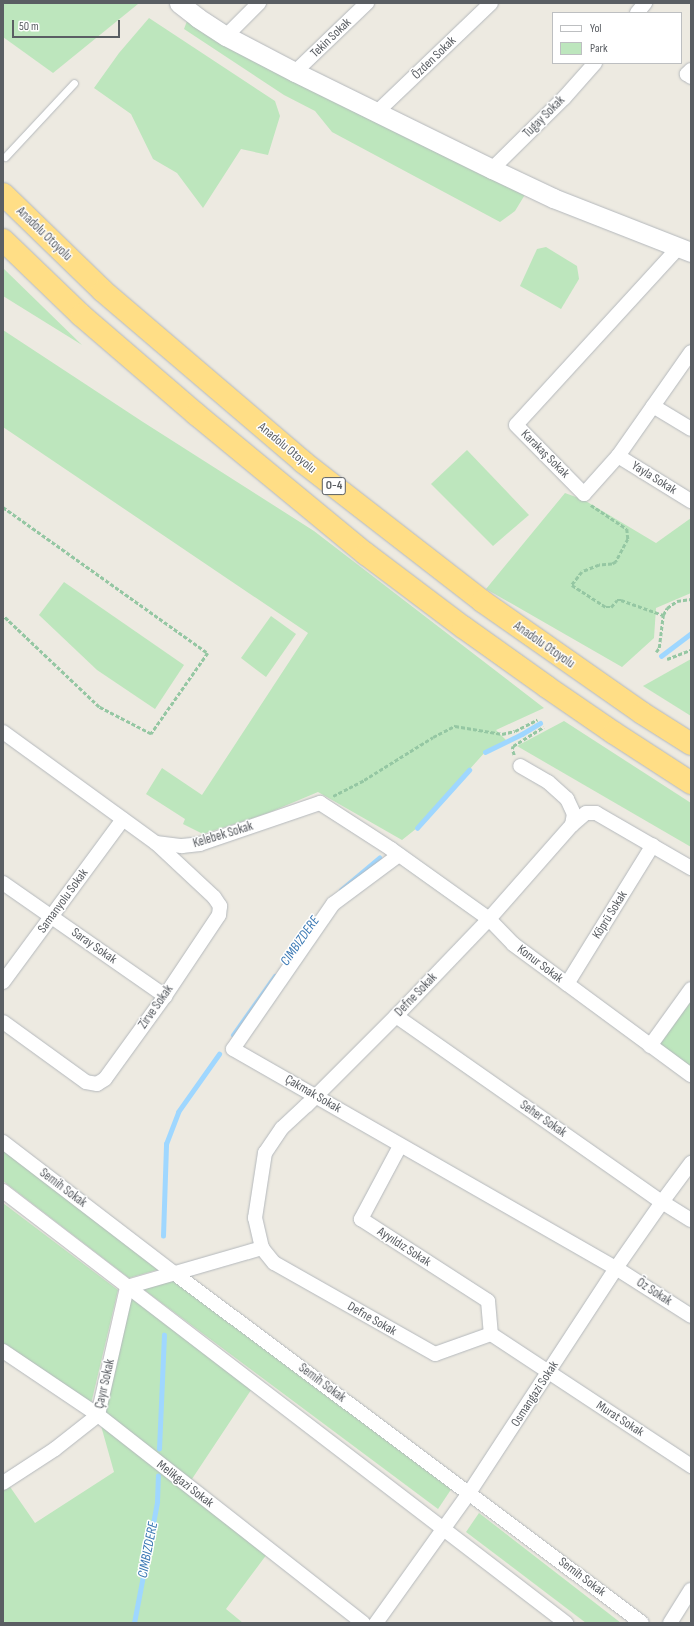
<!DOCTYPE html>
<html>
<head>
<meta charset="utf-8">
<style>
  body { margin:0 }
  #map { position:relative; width:694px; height:1626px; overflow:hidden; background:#edeae1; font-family:"Sofia Sans Condensed",sans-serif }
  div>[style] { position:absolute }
  .green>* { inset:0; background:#bde6bd }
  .stream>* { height:4.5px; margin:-2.25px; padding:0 2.25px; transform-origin:2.25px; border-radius:2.25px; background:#9fd7ff }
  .path>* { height:2.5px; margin-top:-1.25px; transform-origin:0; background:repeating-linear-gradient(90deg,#95c7a3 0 4px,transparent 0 6px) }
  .roads { filter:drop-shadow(0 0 1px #b4b8bc) drop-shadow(0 0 1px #b4b8bc) }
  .lane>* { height:7px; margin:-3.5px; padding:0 3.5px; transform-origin:3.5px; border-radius:3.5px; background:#fff }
  .street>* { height:14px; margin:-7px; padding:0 7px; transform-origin:7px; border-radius:7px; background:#fff }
  .secondary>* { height:19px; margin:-9.5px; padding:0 9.5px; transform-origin:9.5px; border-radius:9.5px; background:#fff }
  .highway>* { height:22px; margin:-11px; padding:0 11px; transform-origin:11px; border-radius:11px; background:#ffde86 }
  span { translate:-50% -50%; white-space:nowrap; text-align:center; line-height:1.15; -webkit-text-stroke:3px #fff; paint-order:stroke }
  .shield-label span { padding:1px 3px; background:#fff; border:1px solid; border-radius:3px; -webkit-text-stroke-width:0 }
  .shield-label { font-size:12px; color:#5a5e63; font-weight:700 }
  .street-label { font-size:13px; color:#5a5e63 }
  .water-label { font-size:14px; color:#3a78b3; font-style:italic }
  .frame { position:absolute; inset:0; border:4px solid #5a5e63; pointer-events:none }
  .legend { position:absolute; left:552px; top:12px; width:130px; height:52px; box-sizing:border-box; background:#fff; border:1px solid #bdbfc1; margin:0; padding:5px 7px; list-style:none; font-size:12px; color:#5a5e63 }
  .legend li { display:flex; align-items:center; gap:8px; height:20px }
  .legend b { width:20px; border:1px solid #bdbfc1 }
  .scale { position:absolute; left:12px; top:20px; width:108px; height:18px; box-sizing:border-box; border:2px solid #5a5e63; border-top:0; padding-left:5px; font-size:12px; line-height:14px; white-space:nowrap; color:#5a5e63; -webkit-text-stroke:3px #fff; paint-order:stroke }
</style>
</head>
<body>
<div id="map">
  <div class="green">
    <div style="clip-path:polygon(3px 3px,138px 3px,138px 4px,53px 73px,3px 37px)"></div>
    <div style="clip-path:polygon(149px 18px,275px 101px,280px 116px,268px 155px,241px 149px,203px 208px,177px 173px,153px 159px,131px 114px,94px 88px,119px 53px)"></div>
    <div style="clip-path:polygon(187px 21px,526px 193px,515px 211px,500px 222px,332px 132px,315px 111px,284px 95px,184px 29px)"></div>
    <div style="clip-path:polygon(546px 247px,577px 266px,579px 279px,561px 309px,520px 286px,537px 249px)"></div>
    <div style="clip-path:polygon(3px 268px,82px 345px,3px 296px)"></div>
    <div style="clip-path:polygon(3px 330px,143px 422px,314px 531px,544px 708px,496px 730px,507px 741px,486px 751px,417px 828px,402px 840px,318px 792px,268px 813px,203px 834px,183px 824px,185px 819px,146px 794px,162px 768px,202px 795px,308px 633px,3px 427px)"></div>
    <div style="clip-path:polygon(467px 450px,529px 515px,493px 546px,431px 484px)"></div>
    <div style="clip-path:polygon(565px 493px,584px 500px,656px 543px,691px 518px,691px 593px,656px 608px,654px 638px,622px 667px,486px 589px)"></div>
    <div style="clip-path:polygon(64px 582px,184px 665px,155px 709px,97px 670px,39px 615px)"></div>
    <div style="clip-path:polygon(271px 616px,296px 634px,266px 677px,241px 658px)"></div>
    <div style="clip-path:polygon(691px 659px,691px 716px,643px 686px)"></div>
    <div style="clip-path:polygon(564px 721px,691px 803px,691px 847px,517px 746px)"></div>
    <div style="clip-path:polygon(691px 999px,691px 1067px,658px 1046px)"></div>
    <div style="clip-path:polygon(3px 1150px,160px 1269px,129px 1278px,3px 1181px)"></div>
    <div style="clip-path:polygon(3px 1203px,118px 1290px,91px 1404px,3px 1343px)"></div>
    <div style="clip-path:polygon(173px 1279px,452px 1488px,438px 1509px,143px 1289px)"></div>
    <div style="clip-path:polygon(127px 1287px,255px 1384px,188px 1485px,270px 1550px,226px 1609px,243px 1623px,3px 1623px,3px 1483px,6px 1481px,35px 1523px,114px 1472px,98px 1415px)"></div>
    <div style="clip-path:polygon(479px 1513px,621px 1623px,586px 1623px,466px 1532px)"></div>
  </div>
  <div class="stream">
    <div style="left:661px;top:656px;width:38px;rotate:-37deg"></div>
    <div style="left:485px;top:752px;width:41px;rotate:-25.9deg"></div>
    <div style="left:522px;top:734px;width:21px;rotate:-31deg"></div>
    <div style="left:417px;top:828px;width:78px;rotate:-48.1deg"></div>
    <div style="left:341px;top:890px;width:50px;rotate:-40.1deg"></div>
    <div style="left:233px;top:1035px;width:72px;rotate:-54.6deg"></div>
    <div style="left:163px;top:1236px;width:92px;rotate:-88.1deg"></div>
    <div style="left:166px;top:1144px;width:34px;rotate:-69deg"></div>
    <div style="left:178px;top:1112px;width:71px;rotate:-54.7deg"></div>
    <div style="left:159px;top:1449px;width:114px;rotate:-87.5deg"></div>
    <div style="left:134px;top:1623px;width:123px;rotate:-79.2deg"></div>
    <div style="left:157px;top:1502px;width:26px;rotate:-88deg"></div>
  </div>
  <div class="path">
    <div style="left:591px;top:505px;width:43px;rotate:33.7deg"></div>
    <div style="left:627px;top:529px;width:10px;rotate:84deg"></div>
    <div style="left:628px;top:539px;width:26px;rotate:118deg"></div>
    <div style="left:616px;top:562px;width:4px;rotate:153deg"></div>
    <div style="left:612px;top:564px;width:13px;rotate:176deg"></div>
    <div style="left:599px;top:565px;width:18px;rotate:158deg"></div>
    <div style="left:582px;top:572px;width:16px;rotate:128deg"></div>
    <div style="left:572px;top:585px;width:40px;rotate:32.9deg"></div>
    <div style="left:606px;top:607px;width:5px"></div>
    <div style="left:611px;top:607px;width:9px;rotate:-49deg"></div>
    <div style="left:617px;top:600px;width:4px"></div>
    <div style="left:621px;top:600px;width:45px;rotate:19.7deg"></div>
    <div style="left:3px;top:507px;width:252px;rotate:35.5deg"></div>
    <div style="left:208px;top:653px;width:99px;rotate:125.1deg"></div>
    <div style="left:151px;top:734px;width:59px;rotate:-152.6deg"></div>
    <div style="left:99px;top:707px;width:132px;rotate:-136.5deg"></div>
    <div style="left:656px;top:652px;width:5px;rotate:-53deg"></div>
    <div style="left:659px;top:648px;width:33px;rotate:-83deg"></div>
    <div style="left:663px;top:615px;width:8px;rotate:-60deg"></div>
    <div style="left:667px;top:608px;width:12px;rotate:-35deg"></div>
    <div style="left:677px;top:601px;width:14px;rotate:-8deg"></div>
    <div style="left:667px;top:659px;width:26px;rotate:-21deg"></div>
    <div style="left:514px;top:755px;width:6px;rotate:-108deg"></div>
    <div style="left:512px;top:749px;width:3px;rotate:-72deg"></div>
    <div style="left:513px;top:746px;width:36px;rotate:-32deg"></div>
    <div style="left:333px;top:796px;width:35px;rotate:-27deg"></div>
    <div style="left:364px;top:780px;width:81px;rotate:-31.9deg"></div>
    <div style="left:433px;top:737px;width:25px;rotate:-27deg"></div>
    <div style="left:455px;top:726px;width:48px;rotate:9.7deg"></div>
    <div style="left:502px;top:734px;width:13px;rotate:-13deg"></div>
    <div style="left:515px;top:731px;width:25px;rotate:-27deg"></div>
  </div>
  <div class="roads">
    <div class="lane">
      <div style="left:5px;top:157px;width:101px;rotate:-47deg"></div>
    </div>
    <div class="street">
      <div style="left:637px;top:13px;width:13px;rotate:-51deg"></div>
      <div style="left:226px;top:36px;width:47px;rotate:-45deg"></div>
      <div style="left:691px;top:70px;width:6px;rotate:135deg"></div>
      <div style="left:687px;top:74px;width:5px;rotate:37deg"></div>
      <div style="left:295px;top:72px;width:100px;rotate:-43.8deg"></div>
      <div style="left:376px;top:113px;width:159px;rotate:-43.7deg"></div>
      <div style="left:492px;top:169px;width:101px;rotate:-44.6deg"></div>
      <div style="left:564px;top:98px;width:47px;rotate:-48.5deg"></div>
      <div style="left:679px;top:247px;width:241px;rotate:132.5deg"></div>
      <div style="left:516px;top:425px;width:97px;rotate:45.4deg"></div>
      <div style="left:584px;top:494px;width:51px;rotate:-48.2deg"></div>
      <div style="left:618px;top:456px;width:127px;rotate:-54.9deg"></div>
      <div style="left:653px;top:406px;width:44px;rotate:31.2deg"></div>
      <div style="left:618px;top:456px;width:86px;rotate:31.7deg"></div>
      <div style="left:3px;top:732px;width:189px;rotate:36deg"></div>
      <div style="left:156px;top:843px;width:79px;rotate:43deg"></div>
      <div style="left:214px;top:897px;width:11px;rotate:56deg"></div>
      <div style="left:220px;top:906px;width:9px;rotate:96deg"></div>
      <div style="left:219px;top:915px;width:97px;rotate:123.7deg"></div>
      <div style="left:165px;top:996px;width:102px;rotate:125.9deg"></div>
      <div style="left:105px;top:1079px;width:9px;rotate:148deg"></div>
      <div style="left:97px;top:1084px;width:11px;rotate:-170deg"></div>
      <div style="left:86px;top:1082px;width:102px;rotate:-144.1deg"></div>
      <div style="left:572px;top:825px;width:18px;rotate:-41deg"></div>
      <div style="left:586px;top:813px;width:10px"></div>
      <div style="left:596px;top:813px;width:110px;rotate:30.1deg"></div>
      <div style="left:156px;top:843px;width:26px;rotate:7deg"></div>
      <div style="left:182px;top:846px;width:18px;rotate:-6deg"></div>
      <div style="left:200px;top:844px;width:127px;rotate:-18.9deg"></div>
      <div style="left:320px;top:803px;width:85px;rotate:32.9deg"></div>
      <div style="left:391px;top:849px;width:120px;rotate:35.5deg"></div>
      <div style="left:489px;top:919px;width:35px;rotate:46deg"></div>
      <div style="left:513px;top:944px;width:221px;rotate:36.4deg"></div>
      <div style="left:399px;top:855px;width:82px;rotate:143.4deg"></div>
      <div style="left:333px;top:904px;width:176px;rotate:124.6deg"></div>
      <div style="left:233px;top:1049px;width:441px;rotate:29.8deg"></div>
      <div style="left:616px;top:1268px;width:89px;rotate:32.6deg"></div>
      <div style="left:3px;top:883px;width:198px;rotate:34.9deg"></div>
      <div style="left:3px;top:982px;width:202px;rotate:-53.6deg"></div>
      <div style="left:567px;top:984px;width:163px;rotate:-58.3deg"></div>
      <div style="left:396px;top:1016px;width:325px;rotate:35deg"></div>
      <div style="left:662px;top:1202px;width:34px;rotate:32deg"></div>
      <div style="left:650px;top:1046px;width:70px;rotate:-54.3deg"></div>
      <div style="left:3px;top:1142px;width:215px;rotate:37.5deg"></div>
      <div style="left:174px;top:1273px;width:584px;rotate:36.79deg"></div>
      <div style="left:400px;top:1146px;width:83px;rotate:118.1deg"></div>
      <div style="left:361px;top:1219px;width:151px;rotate:32.8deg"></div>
      <div style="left:488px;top:1301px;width:33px;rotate:85deg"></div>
      <div style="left:3px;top:1191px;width:710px;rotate:37.5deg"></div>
      <div style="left:127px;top:1287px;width:141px;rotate:-16.1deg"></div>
      <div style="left:491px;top:1334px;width:59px;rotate:160.3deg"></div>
      <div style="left:435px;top:1354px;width:185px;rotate:-150.5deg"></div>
      <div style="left:274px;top:1263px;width:19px;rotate:-129deg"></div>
      <div style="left:262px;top:1248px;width:31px;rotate:-103deg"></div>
      <div style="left:255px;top:1218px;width:66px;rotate:-81.3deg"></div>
      <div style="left:265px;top:1153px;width:30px;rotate:-56deg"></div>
      <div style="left:282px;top:1128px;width:34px;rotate:-43deg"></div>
      <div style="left:307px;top:1105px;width:126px;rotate:-45deg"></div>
      <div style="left:396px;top:1016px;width:134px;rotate:-46.2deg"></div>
      <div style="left:489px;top:919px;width:125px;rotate:-48.6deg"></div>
      <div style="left:572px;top:825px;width:11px;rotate:-80deg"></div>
      <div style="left:574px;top:814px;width:17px;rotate:-115deg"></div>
      <div style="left:567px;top:799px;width:25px;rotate:-138deg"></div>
      <div style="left:548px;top:782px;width:32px;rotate:-150deg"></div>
      <div style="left:491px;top:1334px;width:240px;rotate:33.4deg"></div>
      <div style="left:3px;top:1351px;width:115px;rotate:34deg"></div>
      <div style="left:98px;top:1415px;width:337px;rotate:38.1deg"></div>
      <div style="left:3px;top:1483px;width:62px;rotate:-33.2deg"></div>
      <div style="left:55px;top:1449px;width:55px;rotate:-38.3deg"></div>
      <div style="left:98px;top:1415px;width:131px;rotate:-77.2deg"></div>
      <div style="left:376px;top:1623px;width:160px;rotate:-54.4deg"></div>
      <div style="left:469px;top:1493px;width:269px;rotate:-56.8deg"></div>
      <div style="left:616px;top:1268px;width:80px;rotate:-55.1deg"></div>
      <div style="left:662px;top:1202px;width:49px;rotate:-53.4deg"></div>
      <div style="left:670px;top:1623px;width:39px;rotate:-58deg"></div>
    </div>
    <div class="secondary">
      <div style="left:179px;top:3px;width:24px;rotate:38deg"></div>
      <div style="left:198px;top:18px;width:33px;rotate:33deg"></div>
      <div style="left:226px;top:36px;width:78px;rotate:27.6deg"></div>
      <div style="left:295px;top:72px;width:220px;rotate:26.2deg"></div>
      <div style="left:492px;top:169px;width:68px;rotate:25.4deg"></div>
      <div style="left:553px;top:198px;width:148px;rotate:21.4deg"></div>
    </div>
    <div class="highway">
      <div style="left:3px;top:194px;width:139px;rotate:44.1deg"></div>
      <div style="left:103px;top:291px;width:263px;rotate:40.5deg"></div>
      <div style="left:303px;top:462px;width:227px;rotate:37.8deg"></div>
      <div style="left:482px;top:601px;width:195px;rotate:35deg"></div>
      <div style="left:642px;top:713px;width:58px;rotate:32.3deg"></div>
      <div style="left:3px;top:240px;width:108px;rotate:43.9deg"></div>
      <div style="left:81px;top:315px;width:152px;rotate:40.7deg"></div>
      <div style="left:196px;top:414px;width:220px;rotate:39.5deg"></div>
      <div style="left:366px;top:554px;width:121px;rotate:37deg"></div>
      <div style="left:463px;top:627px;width:103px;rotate:35.5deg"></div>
      <div style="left:547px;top:687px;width:81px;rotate:34.5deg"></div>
      <div style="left:614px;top:733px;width:92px;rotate:33deg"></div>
    </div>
  </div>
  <div class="shield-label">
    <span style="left:334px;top:486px">O-4</span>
  </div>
  <div class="street-label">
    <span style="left:331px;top:38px;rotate:-44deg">Tekin Sokak</span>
    <span style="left:434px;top:58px;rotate:-44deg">Özden Sokak</span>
    <span style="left:544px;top:117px;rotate:-45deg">Tugay Sokak</span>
    <span style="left:44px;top:234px;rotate:44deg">Anadolu Otoyolu</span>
    <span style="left:287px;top:448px;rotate:40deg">Anadolu Otoyolu</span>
    <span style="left:545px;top:454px;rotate:45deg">Karakaş Sokak</span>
    <span style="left:654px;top:478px;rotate:32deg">Yayla Sokak</span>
    <span style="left:544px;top:645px;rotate:35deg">Anadolu Otoyolu</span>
    <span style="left:223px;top:835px;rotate:-17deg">Kelebek Sokak</span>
    <span style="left:63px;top:901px;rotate:-54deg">Samanyolu Sokak</span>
    <span style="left:610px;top:915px;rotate:-58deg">Köprü Sokak</span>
    <span style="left:94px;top:946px;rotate:35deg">Saray Sokak</span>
    <span style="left:540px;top:964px;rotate:37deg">Konur Sokak</span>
    <span style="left:416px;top:995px;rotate:-46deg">Defne Sokak</span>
    <span style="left:156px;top:1007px;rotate:-55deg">Zirve Sokak</span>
    <span style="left:313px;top:1094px;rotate:30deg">Çakmak Sokak</span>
    <span style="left:543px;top:1119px;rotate:35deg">Seher Sokak</span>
    <span style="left:63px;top:1188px;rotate:37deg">Semih Sokak</span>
    <span style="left:404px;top:1247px;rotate:33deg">Ayyıldız Sokak</span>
    <span style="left:654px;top:1292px;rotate:33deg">Öz Sokak</span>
    <span style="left:372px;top:1319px;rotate:30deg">Defne Sokak</span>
    <span style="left:322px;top:1383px;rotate:37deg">Semih Sokak</span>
    <span style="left:105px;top:1384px;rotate:-77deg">Çayır Sokak</span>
    <span style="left:535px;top:1394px;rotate:-57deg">Osmangazi Sokak</span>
    <span style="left:620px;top:1419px;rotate:33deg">Murat Sokak</span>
    <span style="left:185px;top:1484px;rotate:38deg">Melikgazi Sokak</span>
    <span style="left:582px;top:1577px;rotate:37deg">Semih Sokak</span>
  </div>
  <div class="water-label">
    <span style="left:300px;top:941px;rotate:-55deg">CIMBIZDERE</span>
    <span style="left:148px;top:1550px;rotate:-79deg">CIMBIZDERE</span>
  </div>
  <div class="frame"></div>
  <ul class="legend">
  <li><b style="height:5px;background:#fff"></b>Yol</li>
  <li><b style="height:11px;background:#bde6bd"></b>Park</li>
  </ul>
  <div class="scale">50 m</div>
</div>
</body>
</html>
